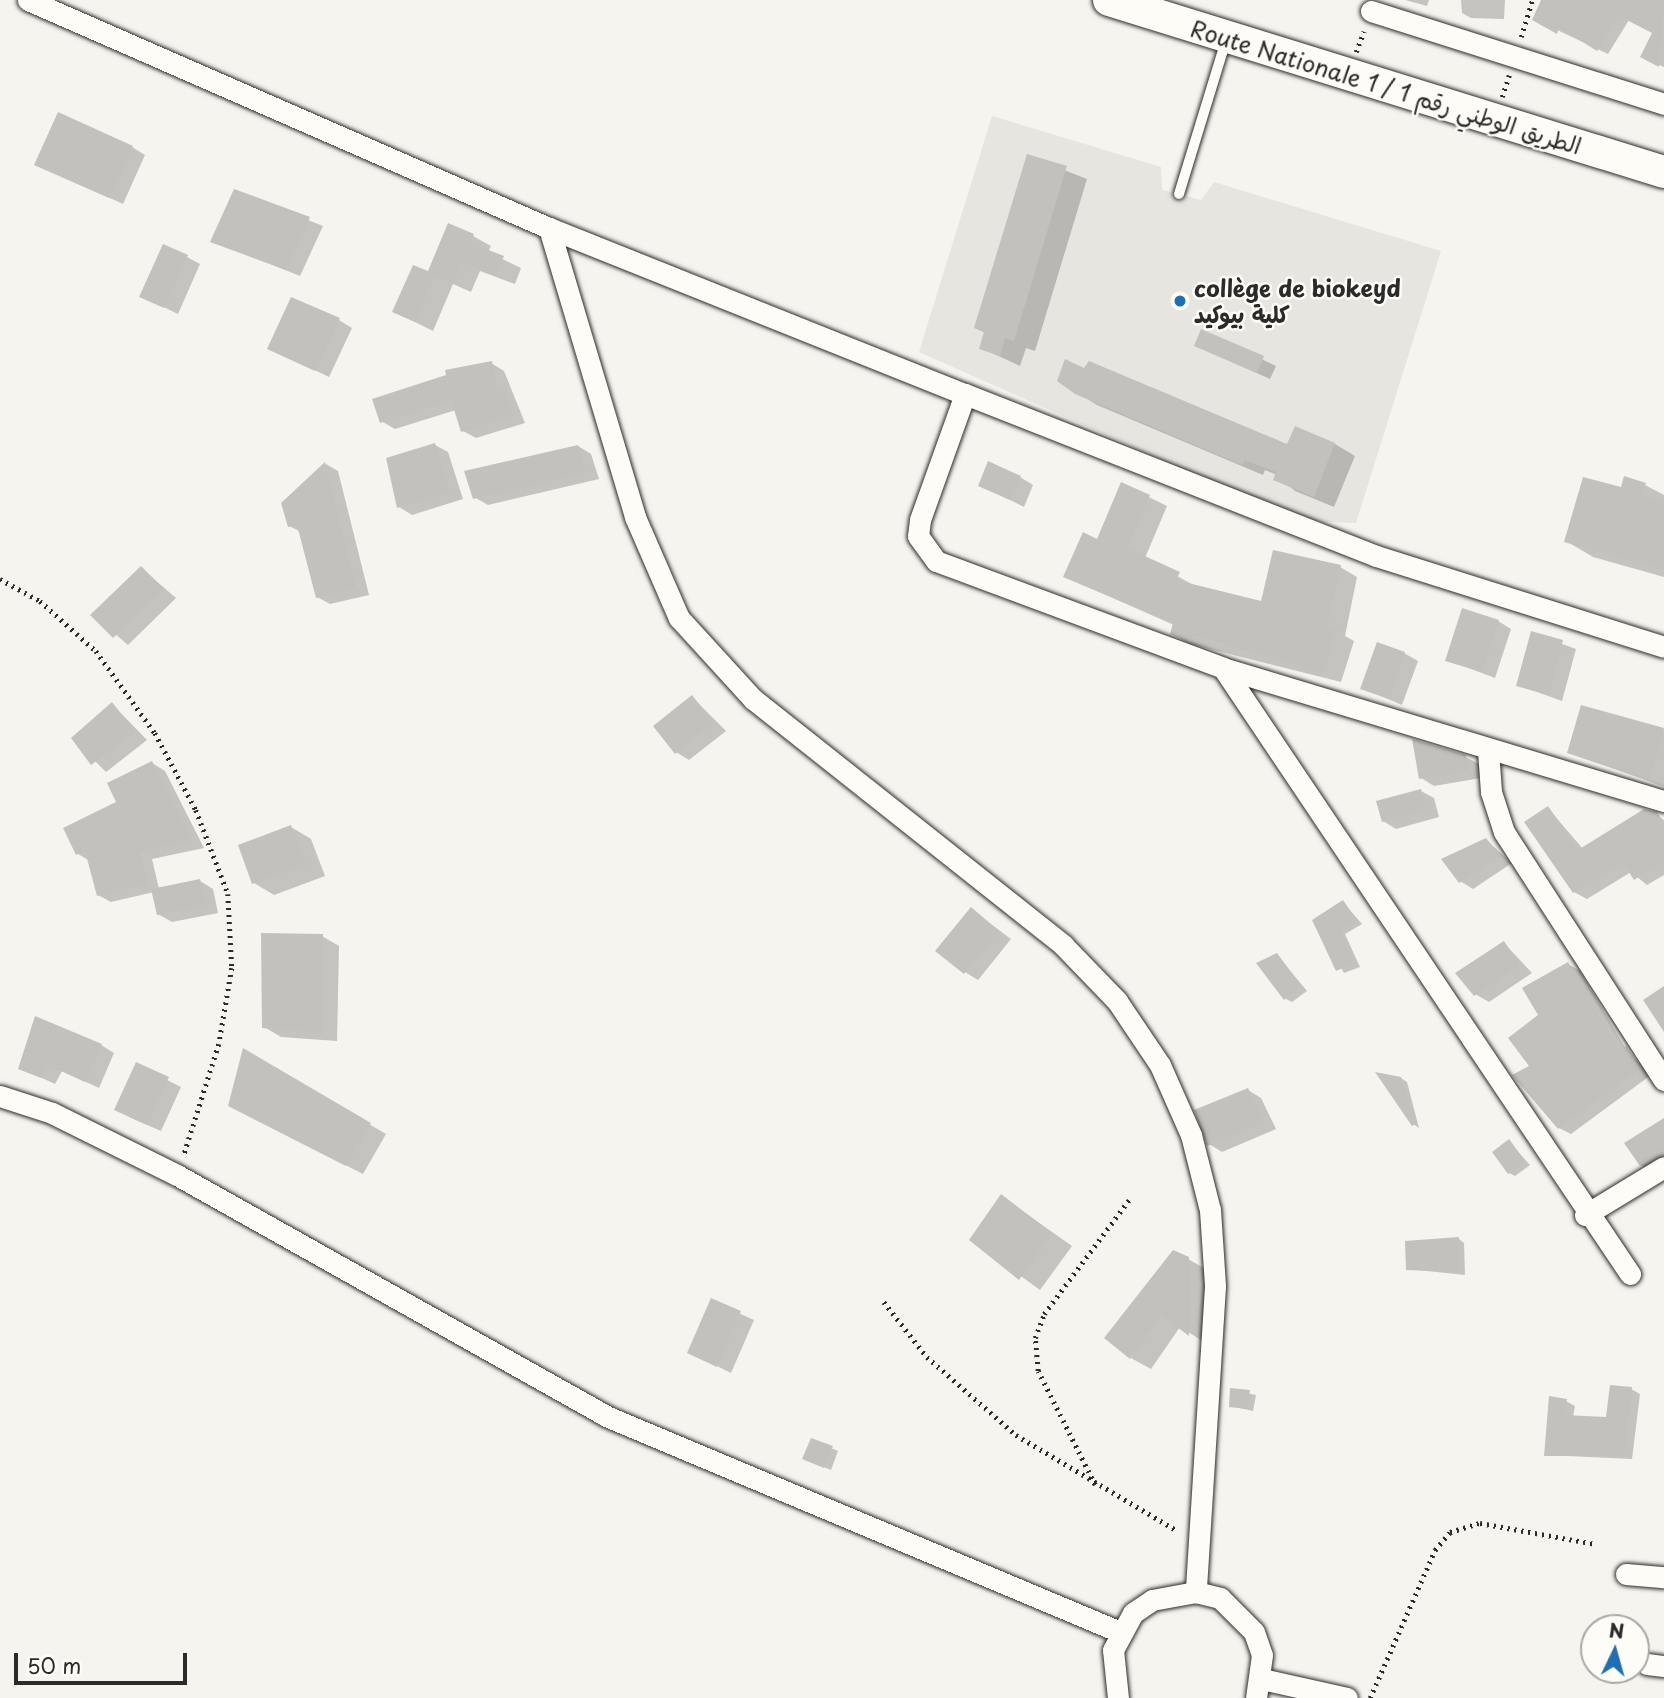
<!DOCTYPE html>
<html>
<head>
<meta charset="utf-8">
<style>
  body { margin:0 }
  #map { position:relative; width:1664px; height:1698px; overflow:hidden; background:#f5f4ef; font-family:"Playpen Sans","Playpen Sans Arabic",sans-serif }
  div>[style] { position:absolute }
  .built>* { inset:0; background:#e6e5e0 }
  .shadow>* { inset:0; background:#0003 }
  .building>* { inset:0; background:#c2c1be }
  .path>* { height:4.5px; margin-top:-2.25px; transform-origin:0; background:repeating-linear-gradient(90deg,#2b2b2b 0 2px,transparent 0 7px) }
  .roads { filter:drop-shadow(0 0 2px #2b2b2b) drop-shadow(0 0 2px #2b2b2b) }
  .service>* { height:10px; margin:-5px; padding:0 5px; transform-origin:5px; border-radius:5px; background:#fdfcf7 }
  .minor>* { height:21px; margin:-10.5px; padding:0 10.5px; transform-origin:10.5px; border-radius:10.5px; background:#fdfcf7 }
  .primary>* { height:32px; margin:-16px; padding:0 16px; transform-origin:16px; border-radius:16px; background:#fdfcf7 }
  .dots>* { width:19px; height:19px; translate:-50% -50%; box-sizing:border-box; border:4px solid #fdfcf7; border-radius:50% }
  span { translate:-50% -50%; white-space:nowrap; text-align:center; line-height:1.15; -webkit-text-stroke:5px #fdfcf7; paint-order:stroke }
  .street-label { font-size:23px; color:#2b2b2b }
  .poi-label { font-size:23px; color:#2b2b2b; font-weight:700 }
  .left { translate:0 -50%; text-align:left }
  .north { position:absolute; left:1580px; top:1614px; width:70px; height:70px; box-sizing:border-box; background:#fdfcf7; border:2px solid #a9a8a5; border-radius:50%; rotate:5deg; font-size:19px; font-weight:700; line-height:28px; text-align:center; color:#2b2b2b }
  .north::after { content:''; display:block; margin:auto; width:24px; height:32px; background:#1f6fb2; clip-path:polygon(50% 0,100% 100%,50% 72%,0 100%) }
  .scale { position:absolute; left:14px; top:1653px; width:173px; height:32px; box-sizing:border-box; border:4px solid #2b2b2b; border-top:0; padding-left:9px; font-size:21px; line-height:24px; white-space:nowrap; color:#2b2b2b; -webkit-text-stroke:5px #fdfcf7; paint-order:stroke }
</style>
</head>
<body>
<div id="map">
  <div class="built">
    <div style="clip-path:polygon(992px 116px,1161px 167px,1162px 190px,1201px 200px,1214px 182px,1441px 251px,1356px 523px,1300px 521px,919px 352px)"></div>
  </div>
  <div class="shadow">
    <div style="clip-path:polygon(1405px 0,1429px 0,1427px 6px)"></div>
    <div style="clip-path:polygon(1461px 0,1505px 0,1504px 19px,1471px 18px,1462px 13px)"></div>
    <div style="clip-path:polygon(1543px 0,1664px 0,1664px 67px,1652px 62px,1654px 32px,1629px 20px,1608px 54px,1534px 19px)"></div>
    <div style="clip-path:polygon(132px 147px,145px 155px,123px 204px,36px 164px)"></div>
    <div style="clip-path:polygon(1028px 156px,1087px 179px,1035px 351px,1026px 348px,1020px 366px,981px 348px,985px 333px,976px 328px)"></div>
    <div style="clip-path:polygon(235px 191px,323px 226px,300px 276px,213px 241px)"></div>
    <div style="clip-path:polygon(473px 236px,491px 246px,488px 252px,521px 268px,515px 284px,480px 271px,471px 292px,453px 284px,433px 331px,395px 312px)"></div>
    <div style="clip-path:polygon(187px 257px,200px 264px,178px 314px,141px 296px)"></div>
    <div style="clip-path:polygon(339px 320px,352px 328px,329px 377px,269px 348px)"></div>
    <div style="clip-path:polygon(1202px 331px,1276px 366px,1270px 379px,1196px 346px)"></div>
    <div style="clip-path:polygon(491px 363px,504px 371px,525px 423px,476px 438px,463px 431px,456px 410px,395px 429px,381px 421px)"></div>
    <div style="clip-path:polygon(1084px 370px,1288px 447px,1296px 429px,1335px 444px,1355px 456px,1334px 507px,1295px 491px,1277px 475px,1265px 470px,1263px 475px,1097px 405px,1076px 392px)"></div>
    <div style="clip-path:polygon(435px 445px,448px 452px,463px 499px,412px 515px,399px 507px)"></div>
    <div style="clip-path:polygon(578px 446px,591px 454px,599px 479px,488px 505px,474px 497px)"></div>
    <div style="clip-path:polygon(326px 464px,338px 471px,369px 595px,330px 604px,317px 597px,301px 532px,289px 526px,283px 504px)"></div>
    <div style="clip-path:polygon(1020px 477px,1033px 485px,1024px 507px,980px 485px)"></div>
    <div style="clip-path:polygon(1122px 484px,1167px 506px,1145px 558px,1195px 586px,1263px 603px,1340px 567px,1357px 577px,1345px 636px,1354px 641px,1341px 682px,1190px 644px,1172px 634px,1174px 625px,1065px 577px,1098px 541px)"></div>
    <div style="clip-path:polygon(1645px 485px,1664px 495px,1664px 577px,1593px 557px,1566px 541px)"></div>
    <div style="clip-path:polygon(141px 568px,176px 598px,128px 645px,93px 615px)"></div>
    <div style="clip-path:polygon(1498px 621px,1511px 629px,1495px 678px,1447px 660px)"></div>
    <div style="clip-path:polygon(1532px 633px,1576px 649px,1562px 701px,1518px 685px)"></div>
    <div style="clip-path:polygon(1404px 653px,1418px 661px,1402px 705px,1362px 688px)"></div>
    <div style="clip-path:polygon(692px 697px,726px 731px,689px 760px,676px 752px)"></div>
    <div style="clip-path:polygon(112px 704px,147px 740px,106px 772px,73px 739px)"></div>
    <div style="clip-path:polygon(1582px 707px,1664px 730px,1664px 787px,1569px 752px)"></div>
    <div style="clip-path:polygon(1465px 757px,1479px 764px,1481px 778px,1434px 786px,1421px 778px)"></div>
    <div style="clip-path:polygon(152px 763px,165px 771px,204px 848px,152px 859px,159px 889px,200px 881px,213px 889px,218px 913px,172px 922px,158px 914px,154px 892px,111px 902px,98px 895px,90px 861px,78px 854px)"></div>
    <div style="clip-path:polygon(1421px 791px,1434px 798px,1439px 817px,1396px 829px,1383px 821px)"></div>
    <div style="clip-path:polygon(1548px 808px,1583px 849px,1653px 813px,1664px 820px,1664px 875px,1647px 885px,1631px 872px,1587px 899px,1574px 892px)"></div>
    <div style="clip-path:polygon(291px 827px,311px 839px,325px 876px,274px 895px,254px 883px)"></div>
    <div style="clip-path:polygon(1486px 840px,1512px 863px,1473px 889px,1460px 881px)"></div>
    <div style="clip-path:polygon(1343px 902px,1362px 924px,1345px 934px,1360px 967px,1344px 973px,1315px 921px)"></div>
    <div style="clip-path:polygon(972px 910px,1011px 939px,978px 980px,965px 972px)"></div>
    <div style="clip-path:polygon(322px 936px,339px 946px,337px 1041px,281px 1037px,264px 1027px)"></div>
    <div style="clip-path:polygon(1504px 943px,1532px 973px,1489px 1002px,1475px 994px)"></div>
    <div style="clip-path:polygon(1277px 955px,1307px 991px,1292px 1002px,1286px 999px)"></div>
    <div style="clip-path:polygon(1568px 964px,1580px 971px,1626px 1049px,1651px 1075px,1571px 1134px,1559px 1128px,1532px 1066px,1541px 1016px)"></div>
    <div style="clip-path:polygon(101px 1045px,114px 1053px,99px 1088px,62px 1071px,55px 1084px,20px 1068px)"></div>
    <div style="clip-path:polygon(244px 1051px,386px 1134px,363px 1174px,247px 1115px)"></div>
    <div style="clip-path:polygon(137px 1065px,181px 1087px,161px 1131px,129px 1117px)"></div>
    <div style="clip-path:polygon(1401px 1078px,1407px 1082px,1419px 1128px,1413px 1124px)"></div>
    <div style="clip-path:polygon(1248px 1090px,1261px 1098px,1276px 1129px,1222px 1152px,1209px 1144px)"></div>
    <div style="clip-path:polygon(1664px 1120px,1664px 1161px,1650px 1171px,1641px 1165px)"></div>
    <div style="clip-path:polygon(1509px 1142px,1530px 1165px,1515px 1176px,1509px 1173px)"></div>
    <div style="clip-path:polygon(1001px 1196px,1072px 1246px,1040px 1290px,971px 1240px)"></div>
    <div style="clip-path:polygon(1459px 1239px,1464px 1243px,1465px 1275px,1408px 1269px)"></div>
    <div style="clip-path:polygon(1188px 1259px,1209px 1271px,1209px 1345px,1180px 1327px,1151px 1369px,1131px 1358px)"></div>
    <div style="clip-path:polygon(712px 1301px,754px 1320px,731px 1373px,689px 1352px)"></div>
    <div style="clip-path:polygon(1631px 1389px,1640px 1394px,1632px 1459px,1546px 1455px,1566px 1401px,1575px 1406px,1573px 1417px,1608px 1419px)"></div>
    <div style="clip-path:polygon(1232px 1390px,1256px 1395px,1253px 1411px,1231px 1406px)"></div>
    <div style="clip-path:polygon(812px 1440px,838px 1451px,831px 1470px,810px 1462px)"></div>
  </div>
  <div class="building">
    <div style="clip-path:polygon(1541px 0,1664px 0,1659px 67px,1640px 57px,1652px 33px,1619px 16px,1597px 51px,1559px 27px,1557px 34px,1532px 20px)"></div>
    <div style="clip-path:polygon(58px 112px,133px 146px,109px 198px,34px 165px)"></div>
    <div style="clip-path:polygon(1027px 154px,1067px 166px,1014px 341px,1005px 338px,1000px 356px,979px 349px,984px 332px,974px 328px)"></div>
    <div style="clip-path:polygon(234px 189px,310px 217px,286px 270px,210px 242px)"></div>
    <div style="clip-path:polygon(448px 223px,474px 234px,470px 243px,504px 256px,496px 275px,462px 262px,453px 283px,435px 275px,415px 322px,392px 312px,413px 265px,428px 271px)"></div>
    <div style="clip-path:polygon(163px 244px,188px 255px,164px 308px,139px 297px)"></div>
    <div style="clip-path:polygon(291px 297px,340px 318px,315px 371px,267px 349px)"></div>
    <div style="clip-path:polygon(1201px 329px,1264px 356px,1257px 373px,1194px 346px)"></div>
    <div style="clip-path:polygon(1065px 359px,1084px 368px,1089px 361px,1287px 444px,1295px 426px,1335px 443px,1314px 497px,1273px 480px,1276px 472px,1245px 460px,1242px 465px,1075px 394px,1057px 381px)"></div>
    <div style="clip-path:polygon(492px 361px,497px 390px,504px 388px,513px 416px,461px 432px,451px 400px,380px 423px,372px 399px,446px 375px,445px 370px)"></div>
    <div style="clip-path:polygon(435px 443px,450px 492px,397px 508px,386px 458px)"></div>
    <div style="clip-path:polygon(578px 445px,586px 472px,473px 499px,464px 471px)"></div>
    <div style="clip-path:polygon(988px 461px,1021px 476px,1010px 500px,978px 486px)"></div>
    <div style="clip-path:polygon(325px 462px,356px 588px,316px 598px,297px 525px,288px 527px,281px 503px)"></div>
    <div style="clip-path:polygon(1624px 476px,1646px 483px,1642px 495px,1664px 501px,1664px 570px,1564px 542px,1583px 477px,1621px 487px)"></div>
    <div style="clip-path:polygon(1121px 482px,1150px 495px,1127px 548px,1180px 572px,1176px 580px,1261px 601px,1273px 550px,1341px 565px,1327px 626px,1337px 629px,1323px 673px,1193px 635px,1191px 640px,1177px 637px,1170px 634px,1173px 623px,1063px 577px,1083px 532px,1097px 539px)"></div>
    <div style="clip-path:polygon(141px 566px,164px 589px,113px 638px,90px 615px)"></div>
    <div style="clip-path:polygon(1462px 608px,1499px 620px,1482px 672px,1445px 661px)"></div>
    <div style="clip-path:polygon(1531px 631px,1563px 640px,1548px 695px,1516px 686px)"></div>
    <div style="clip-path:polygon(1377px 642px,1405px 652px,1389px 699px,1360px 689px)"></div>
    <div style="clip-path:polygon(692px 695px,714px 723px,675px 754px,653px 726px)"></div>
    <div style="clip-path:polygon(112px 702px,135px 732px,91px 765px,71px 738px)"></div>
    <div style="clip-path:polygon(1581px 705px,1664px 728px,1650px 781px,1567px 753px)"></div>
    <div style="clip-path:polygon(1412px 739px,1466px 755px,1468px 771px,1419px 779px)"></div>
    <div style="clip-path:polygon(152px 761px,192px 841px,139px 852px,147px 883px,97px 896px,85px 851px,76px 855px,63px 828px,116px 802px,107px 783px)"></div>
    <div style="clip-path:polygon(1421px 789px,1426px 810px,1382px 822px,1376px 801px)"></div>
    <div style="clip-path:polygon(1548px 806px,1578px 850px,1644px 809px,1657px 812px,1664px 823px,1664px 861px,1634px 880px,1623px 863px,1573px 893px,1524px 822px)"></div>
    <div style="clip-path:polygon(291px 825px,306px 865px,252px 884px,238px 845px)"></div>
    <div style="clip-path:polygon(1486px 838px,1500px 855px,1459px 883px,1441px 859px)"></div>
    <div style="clip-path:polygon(200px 879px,206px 906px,157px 915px,151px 889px)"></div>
    <div style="clip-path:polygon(1343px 900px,1357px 921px,1340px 930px,1355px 963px,1336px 971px,1312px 920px)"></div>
    <div style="clip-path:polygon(971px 907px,999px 931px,964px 974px,935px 951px)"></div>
    <div style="clip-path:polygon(261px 933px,323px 934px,321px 1032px,262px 1028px)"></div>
    <div style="clip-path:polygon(1504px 941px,1520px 965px,1474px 996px,1455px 973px)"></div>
    <div style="clip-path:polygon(1277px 953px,1302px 987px,1284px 1000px,1256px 963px)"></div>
    <div style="clip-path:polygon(1568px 962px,1620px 1050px,1626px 1046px,1641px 1068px,1558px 1129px,1512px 1075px,1529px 1066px,1508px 1038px,1538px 1015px,1522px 988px)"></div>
    <div style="clip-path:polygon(1664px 986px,1664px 1032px,1643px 1000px)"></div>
    <div style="clip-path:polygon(35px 1016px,102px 1044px,85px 1082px,48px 1065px,41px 1078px,18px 1069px)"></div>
    <div style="clip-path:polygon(243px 1048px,371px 1123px,346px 1166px,228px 1106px)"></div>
    <div style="clip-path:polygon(136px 1062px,169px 1077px,147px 1125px,114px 1110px)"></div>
    <div style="clip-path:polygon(1375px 1072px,1401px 1077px,1417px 1123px,1412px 1126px)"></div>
    <div style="clip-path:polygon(1248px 1088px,1264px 1122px,1207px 1146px,1194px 1110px)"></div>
    <div style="clip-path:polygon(1664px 1118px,1664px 1154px,1640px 1166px,1624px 1143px)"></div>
    <div style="clip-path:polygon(1509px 1139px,1525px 1161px,1508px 1174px,1492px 1152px)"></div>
    <div style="clip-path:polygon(1001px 1194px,1052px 1233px,1019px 1280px,969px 1240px)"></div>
    <div style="clip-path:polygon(1459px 1237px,1460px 1272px,1406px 1270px,1405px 1241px)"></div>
    <div style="clip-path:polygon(1173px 1250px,1189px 1257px,1189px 1336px,1161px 1315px,1130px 1359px,1104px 1338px)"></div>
    <div style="clip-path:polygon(711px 1298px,741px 1311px,717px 1367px,687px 1353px)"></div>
    <div style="clip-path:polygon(1610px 1385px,1632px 1387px,1624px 1456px,1544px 1456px,1549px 1396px,1567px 1399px,1564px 1415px,1606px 1417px)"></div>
    <div style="clip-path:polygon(1230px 1388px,1250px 1390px,1247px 1409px,1229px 1407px)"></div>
    <div style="clip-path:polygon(811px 1438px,833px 1446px,824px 1468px,802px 1459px)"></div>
  </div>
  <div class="path">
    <div style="left:1521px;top:37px;width:39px;rotate:-73deg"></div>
    <div style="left:1356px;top:52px;width:22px;rotate:-69deg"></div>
    <div style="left:1502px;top:97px;width:23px;rotate:-72deg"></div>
    <div style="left:0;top:579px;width:46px;rotate:28.8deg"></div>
    <div style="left:40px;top:601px;width:75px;rotate:41.8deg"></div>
    <div style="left:96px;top:651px;width:101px;rotate:54.3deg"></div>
    <div style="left:155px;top:733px;width:87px;rotate:62deg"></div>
    <div style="left:196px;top:810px;width:90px;rotate:69.1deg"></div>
    <div style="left:228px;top:894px;width:74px;rotate:86.9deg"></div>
    <div style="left:232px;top:968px;width:77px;rotate:99.7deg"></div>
    <div style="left:219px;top:1044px;width:116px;rotate:107.5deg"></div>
    <div style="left:884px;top:1302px;width:70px;rotate:52deg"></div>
    <div style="left:927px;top:1357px;width:118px;rotate:41.2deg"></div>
    <div style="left:1016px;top:1435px;width:188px;rotate:30.7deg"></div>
    <div style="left:1095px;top:1485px;width:127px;rotate:-116.6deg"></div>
    <div style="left:1038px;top:1371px;width:33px;rotate:-95deg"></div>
    <div style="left:1035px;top:1338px;width:26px;rotate:-69deg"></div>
    <div style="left:1044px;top:1314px;width:142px;rotate:-53.3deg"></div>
    <div style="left:1370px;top:1698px;width:162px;rotate:-66.3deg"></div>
    <div style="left:1435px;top:1550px;width:23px;rotate:-50deg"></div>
    <div style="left:1450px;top:1532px;width:31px;rotate:-17deg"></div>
    <div style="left:1480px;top:1523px;width:118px;rotate:10.3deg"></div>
  </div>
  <div class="roads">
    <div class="service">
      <div style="left:1179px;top:194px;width:161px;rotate:-73deg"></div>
    </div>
    <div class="minor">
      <div style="left:28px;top:0;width:569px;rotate:23.64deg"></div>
      <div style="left:549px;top:228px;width:448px;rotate:21.8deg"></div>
      <div style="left:965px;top:394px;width:442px;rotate:21.5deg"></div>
      <div style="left:1376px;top:556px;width:302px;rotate:17.5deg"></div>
      <div style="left:1371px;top:11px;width:307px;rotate:17.6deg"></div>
      <div style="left:549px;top:228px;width:302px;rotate:73.4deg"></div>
      <div style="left:635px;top:517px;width:110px;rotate:66.5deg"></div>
      <div style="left:679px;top:618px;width:110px;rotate:47.6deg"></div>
      <div style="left:753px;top:699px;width:396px;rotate:38.4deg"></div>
      <div style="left:1063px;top:945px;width:78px;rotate:46deg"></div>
      <div style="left:1117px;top:1001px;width:77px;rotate:56.1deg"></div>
      <div style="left:1160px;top:1065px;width:77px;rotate:66.1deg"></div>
      <div style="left:1191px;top:1135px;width:77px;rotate:75.8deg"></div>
      <div style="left:1210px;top:1210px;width:76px;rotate:86.2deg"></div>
      <div style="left:1215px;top:1286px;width:307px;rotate:93.6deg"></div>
      <div style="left:965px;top:394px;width:134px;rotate:109.7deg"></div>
      <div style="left:920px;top:520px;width:16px;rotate:97deg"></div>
      <div style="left:918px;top:536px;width:31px;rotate:54deg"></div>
      <div style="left:936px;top:561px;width:306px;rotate:20.4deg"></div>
      <div style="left:1223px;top:668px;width:461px;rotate:16.8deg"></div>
      <div style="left:1223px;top:668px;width:730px;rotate:56.11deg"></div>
      <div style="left:1488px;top:750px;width:42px;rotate:85.9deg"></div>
      <div style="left:1491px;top:792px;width:42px;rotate:72deg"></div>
      <div style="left:1504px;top:832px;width:295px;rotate:57.2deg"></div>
      <div style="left:0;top:1096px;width:55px;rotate:18.1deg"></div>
      <div style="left:52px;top:1113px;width:140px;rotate:26.4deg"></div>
      <div style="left:177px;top:1175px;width:492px;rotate:29.3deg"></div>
      <div style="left:606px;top:1416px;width:558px;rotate:22.79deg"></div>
      <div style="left:1585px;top:1215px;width:92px;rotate:-31.3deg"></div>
      <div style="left:1626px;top:1574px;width:38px;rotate:5deg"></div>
      <div style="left:1647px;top:1664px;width:17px;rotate:7deg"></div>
      <div style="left:1262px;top:1679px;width:87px;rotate:12.6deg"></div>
      <div style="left:1118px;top:1698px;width:48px;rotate:-95.9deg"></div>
      <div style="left:1113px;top:1650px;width:42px;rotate:-61.6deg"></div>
      <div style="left:1133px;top:1613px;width:23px;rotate:-34deg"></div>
      <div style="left:1152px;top:1600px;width:45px;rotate:-10.3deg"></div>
      <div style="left:1196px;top:1592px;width:25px;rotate:14deg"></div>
      <div style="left:1220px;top:1598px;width:48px;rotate:45deg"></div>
      <div style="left:1254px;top:1632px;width:24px;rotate:71deg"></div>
      <div style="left:1262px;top:1655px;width:43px;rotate:97.9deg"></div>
    </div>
    <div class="primary">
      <div style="left:1109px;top:0;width:581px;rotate:17.22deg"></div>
    </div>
  </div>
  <div class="dots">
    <div style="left:1180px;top:301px;background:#1f6fb2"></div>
  </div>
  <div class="street-label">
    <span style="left:1386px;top:87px;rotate:17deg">Route Nationale 1 / الطريق الوطني رقم 1</span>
  </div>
  <div class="poi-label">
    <span class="left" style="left:1194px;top:301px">collège de biokeyd<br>كلية بيوكيد</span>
  </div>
  <div class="north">N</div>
  <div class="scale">50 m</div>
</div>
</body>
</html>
